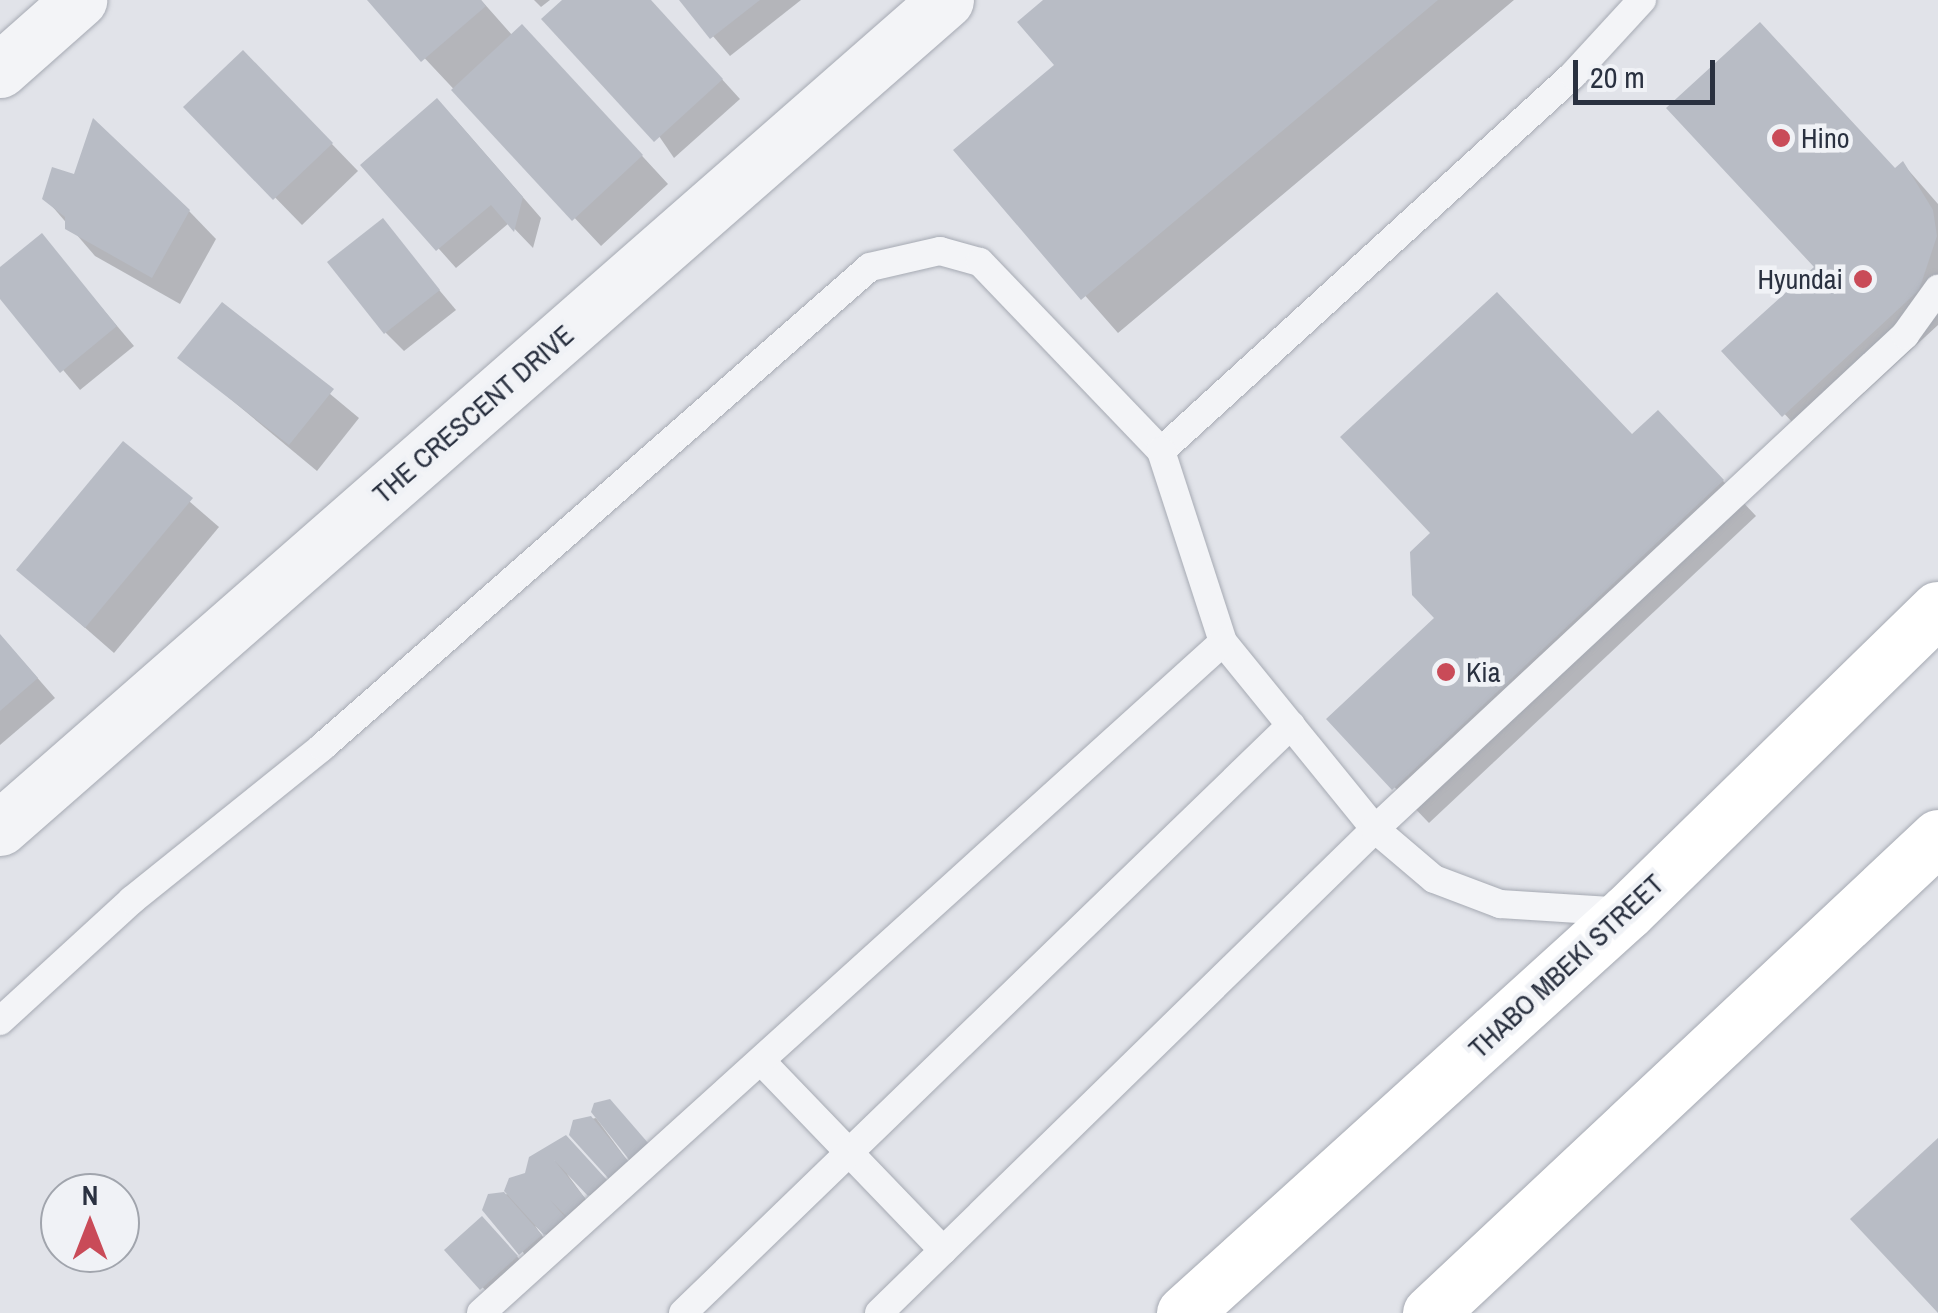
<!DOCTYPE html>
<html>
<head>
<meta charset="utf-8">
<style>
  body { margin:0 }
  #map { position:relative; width:1938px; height:1313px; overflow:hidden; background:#e1e3e9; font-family:"Archivo Narrow",sans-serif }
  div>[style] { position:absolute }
  .shadow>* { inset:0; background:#0003 }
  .building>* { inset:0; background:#b8bcc5 }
  .roads { filter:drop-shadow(0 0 2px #a6aab3) drop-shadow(0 0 2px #a6aab3) }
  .service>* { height:28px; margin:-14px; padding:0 14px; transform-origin:14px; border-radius:14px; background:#f3f4f7 }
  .minor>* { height:55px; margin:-27.5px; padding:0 27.5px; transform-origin:27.5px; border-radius:27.5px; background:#f3f4f7 }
  .primary>* { height:55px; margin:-27.5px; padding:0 27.5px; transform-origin:27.5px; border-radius:27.5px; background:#fff }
  .dots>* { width:28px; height:28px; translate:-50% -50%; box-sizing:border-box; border:5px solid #f0f2f6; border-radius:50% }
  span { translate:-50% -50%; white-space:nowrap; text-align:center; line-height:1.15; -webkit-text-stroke:9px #f0f2f6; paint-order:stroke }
  .poi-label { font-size:28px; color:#2a3140 }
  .left { translate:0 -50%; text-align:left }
  .right { translate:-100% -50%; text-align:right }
  .street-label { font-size:28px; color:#2a3140 }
  .north { position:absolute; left:40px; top:1173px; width:100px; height:100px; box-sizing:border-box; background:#f0f2f6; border:2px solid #a1a5ad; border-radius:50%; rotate:0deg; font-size:28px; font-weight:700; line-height:40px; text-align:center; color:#2a3140 }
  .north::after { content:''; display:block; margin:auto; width:35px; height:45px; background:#c94b58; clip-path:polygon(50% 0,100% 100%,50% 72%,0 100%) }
  .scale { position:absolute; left:1573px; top:60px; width:142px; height:45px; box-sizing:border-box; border:5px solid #2a3140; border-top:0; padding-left:12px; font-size:30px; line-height:35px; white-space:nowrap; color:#2a3140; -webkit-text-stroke:8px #f0f2f6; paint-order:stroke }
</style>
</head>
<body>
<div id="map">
  <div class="shadow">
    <div style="clip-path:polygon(370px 0,481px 0,513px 36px,549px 55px,668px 184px,601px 246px)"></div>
    <div style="clip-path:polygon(534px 0,550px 0,541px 7px)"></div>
    <div style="clip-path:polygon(566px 0,650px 0,740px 99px,674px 158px)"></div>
    <div style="clip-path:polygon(682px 0,801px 0,730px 56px)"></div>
    <div style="clip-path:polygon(1047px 0,1514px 0,1118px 333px,957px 150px,1057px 66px)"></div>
    <div style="clip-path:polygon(270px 80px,358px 171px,302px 225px,187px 107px)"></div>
    <div style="clip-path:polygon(455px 119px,541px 218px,533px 248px,509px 223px,456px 268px,364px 165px)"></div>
    <div style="clip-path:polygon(1903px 164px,1938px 204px,1938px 325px,1811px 442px,1725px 351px,1818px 267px)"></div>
    <div style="clip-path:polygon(45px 198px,189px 211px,216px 239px,180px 304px,95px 256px)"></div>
    <div style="clip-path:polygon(382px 222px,456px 310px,404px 351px,386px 333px)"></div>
    <div style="clip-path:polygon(42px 237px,134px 346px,80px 390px,0 295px,0 270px)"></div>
    <div style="clip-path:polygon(223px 305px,359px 418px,317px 471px,181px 358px)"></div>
    <div style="clip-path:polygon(123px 444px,219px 527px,114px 653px,19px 570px)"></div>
    <div style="clip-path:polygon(1692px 448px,1756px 516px,1429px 823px,1329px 719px)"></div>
    <div style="clip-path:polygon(0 635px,55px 698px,0 745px)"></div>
    <div style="clip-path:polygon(596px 1118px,635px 1171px,619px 1186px,575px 1122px)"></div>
    <div style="clip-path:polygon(574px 1147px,613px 1190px,598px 1203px,567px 1174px,592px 1208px,555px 1242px,535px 1226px,549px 1245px,529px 1262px,490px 1197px,508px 1194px)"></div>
    <div style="clip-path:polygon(500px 1238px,535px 1276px,501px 1307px,448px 1250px)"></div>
  </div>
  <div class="building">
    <div style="clip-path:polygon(367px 0,481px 0,486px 6px,421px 62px)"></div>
    <div style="clip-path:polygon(562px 0,651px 0,723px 79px,654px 142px,541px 19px)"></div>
    <div style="clip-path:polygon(679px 0,760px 0,710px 39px)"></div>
    <div style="clip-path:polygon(1043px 0,1438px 0,1081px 300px,953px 150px,1054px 65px,1017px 22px)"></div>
    <div style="clip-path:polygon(1760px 22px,1895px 168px,1903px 161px,1933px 210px,1937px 236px,1919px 290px,1782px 417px,1721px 351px,1814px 267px,1666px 108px)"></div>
    <div style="clip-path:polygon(522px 24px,643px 155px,572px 221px,451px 90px)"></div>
    <div style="clip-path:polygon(243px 50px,333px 143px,273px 200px,183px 107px)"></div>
    <div style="clip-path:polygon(437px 98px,523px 197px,514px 232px,491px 205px,436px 251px,360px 165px)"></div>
    <div style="clip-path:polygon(93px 118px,190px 210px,152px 278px,65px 229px,65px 217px,42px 199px,52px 167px,74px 174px)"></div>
    <div style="clip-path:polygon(383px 218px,440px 290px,384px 334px,327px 262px)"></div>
    <div style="clip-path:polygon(42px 233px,117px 326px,60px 373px,0 299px,0 267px)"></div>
    <div style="clip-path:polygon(1497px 292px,1632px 434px,1658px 410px,1724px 480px,1392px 790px,1326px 719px,1434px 618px,1412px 595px,1410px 552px,1430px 533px,1340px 437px)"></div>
    <div style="clip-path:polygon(222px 302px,334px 389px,289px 445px,177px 358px)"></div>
    <div style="clip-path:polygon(123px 441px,193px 498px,85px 628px,16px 570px)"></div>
    <div style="clip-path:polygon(0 634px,38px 678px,0 711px)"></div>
    <div style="clip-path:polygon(610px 1099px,649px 1144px,631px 1162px,591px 1112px,594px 1103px)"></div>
    <div style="clip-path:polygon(591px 1116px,628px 1161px,609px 1179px,569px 1135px,573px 1120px)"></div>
    <div style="clip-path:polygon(566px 1135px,607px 1180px,588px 1196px,554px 1160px,585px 1198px,567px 1217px,550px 1200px,565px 1217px,544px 1235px,504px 1191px,509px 1178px,525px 1173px,529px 1157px)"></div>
    <div style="clip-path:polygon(1938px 1138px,1938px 1313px,1850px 1219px)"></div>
    <div style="clip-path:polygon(504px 1192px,542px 1235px,519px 1255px,482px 1210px,488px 1194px)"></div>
    <div style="clip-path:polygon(482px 1216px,518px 1256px,480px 1290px,444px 1250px)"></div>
  </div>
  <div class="roads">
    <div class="service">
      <div style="left:1161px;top:451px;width:558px;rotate:-42.38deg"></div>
      <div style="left:1573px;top:75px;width:102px;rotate:-47.4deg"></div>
      <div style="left:0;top:1021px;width:179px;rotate:-42.5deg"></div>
      <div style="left:132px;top:900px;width:244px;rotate:-38.8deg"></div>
      <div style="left:322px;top:747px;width:728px;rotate:-41.22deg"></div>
      <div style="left:870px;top:267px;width:72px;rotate:-12.9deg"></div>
      <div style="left:940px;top:251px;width:41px;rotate:15.4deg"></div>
      <div style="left:980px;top:262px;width:262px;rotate:46.2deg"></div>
      <div style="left:1161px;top:451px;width:201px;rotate:72deg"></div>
      <div style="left:1223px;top:642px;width:241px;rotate:50.9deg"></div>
      <div style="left:1375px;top:829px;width:77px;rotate:40.3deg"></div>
      <div style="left:1434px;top:879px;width:71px;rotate:20.7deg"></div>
      <div style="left:1500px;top:904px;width:126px;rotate:3.6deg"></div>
      <div style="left:763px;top:1063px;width:260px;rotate:46.1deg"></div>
      <div style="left:481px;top:1313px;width:1000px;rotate:-42.12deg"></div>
      <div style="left:683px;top:1313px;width:846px;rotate:-44.04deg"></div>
      <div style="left:879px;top:1313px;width:693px;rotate:-44.3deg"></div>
      <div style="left:1375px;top:829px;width:725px;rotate:-42.99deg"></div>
      <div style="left:1905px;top:335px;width:57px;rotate:-54.3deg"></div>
    </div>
    <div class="minor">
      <div style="left:0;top:70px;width:106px;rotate:-41.5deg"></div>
      <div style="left:0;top:828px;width:1257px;rotate:-41.19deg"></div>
    </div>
    <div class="primary">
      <div style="left:1184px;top:1313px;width:598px;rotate:-42.15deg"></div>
      <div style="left:1627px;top:912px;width:434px;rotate:-44.3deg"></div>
      <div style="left:1430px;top:1313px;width:696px;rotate:-43.14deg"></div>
    </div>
  </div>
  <div class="dots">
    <div style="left:1781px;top:138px;background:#c94b58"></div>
    <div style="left:1863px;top:279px;background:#c94b58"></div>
    <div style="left:1446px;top:672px;background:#c94b58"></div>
  </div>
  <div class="poi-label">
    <span class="left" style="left:1801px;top:138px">Hino</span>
    <span class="right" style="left:1843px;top:279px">Hyundai</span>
    <span class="left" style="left:1466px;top:672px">Kia</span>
  </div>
  <div class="street-label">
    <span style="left:473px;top:414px;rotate:-41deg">THE CRESCENT DRIVE</span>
    <span style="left:1566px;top:966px;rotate:-43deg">THABO MBEKI STREET</span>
  </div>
  <div class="north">N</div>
  <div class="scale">20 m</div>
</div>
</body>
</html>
